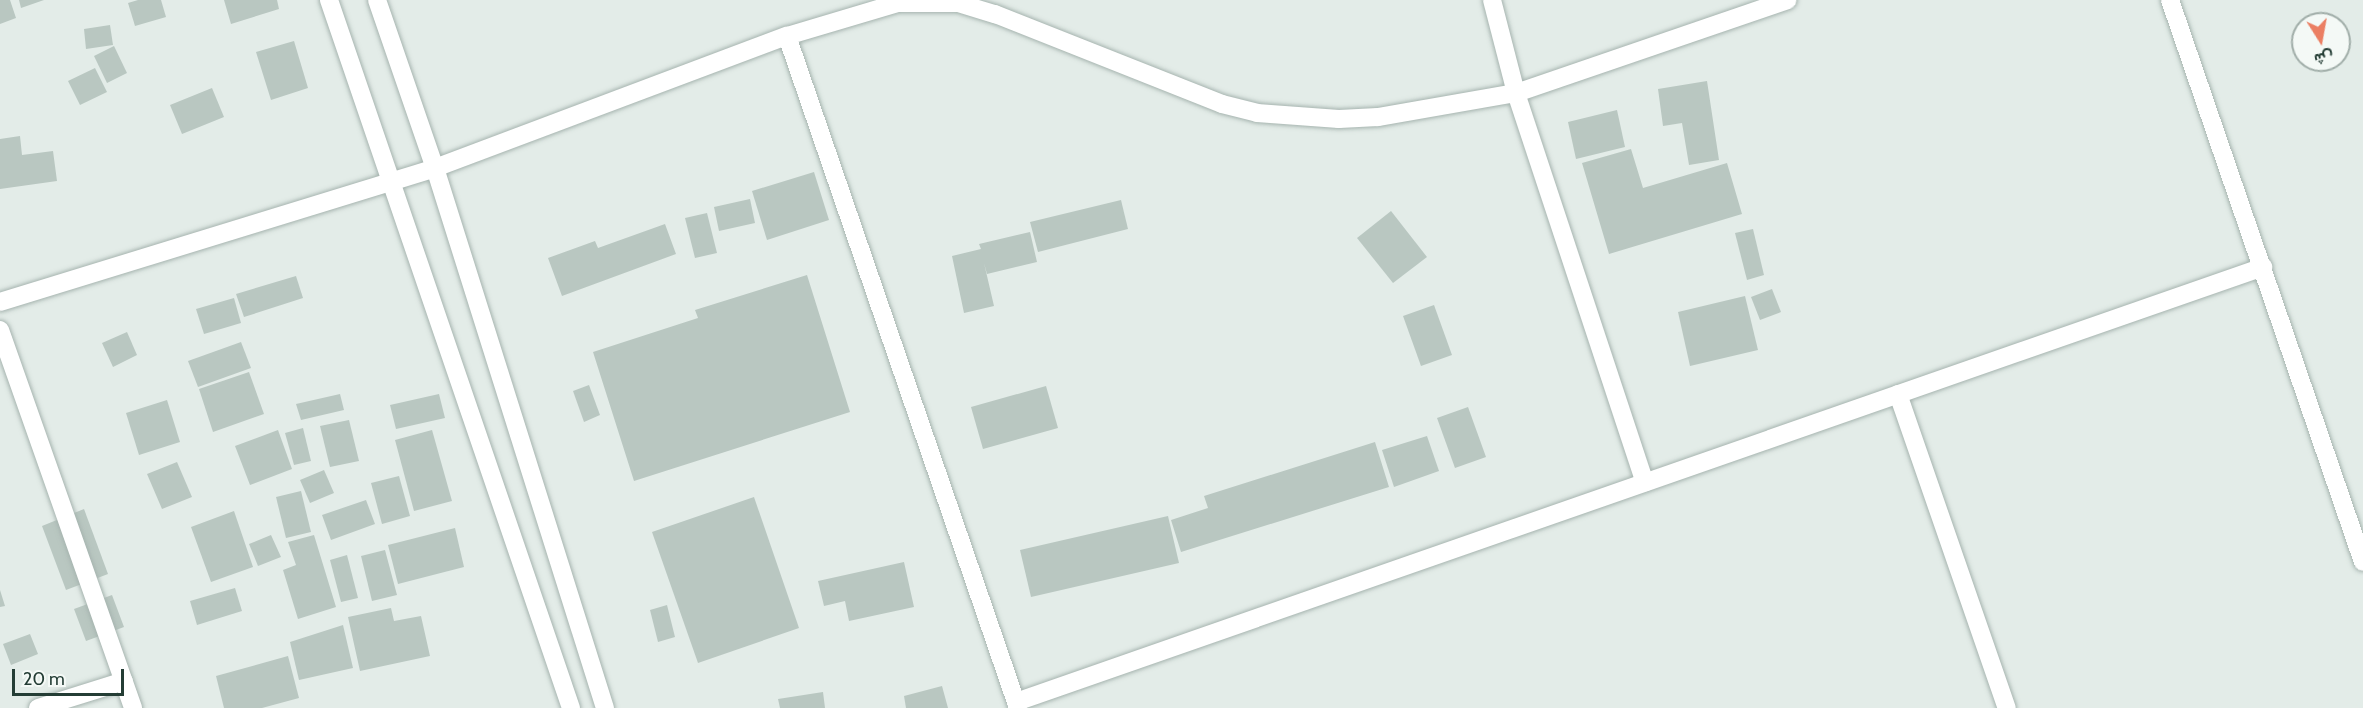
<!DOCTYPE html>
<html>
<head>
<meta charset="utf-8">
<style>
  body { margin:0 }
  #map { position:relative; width:2363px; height:708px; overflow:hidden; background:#e3ece8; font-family:Cabin,Vazirmatn,sans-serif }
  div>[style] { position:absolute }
  .building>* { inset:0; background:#b9c7c1 }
  .roads { filter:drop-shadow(0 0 2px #a6b4af) drop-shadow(0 0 2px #a6b4af) }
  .street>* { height:18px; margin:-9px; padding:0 9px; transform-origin:9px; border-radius:9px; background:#fff }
  .secondary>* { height:18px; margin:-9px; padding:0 9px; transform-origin:9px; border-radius:9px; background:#fff }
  span { translate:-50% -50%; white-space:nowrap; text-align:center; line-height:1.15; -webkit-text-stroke:4.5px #f4f9f6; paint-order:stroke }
  .north { position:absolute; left:2291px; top:12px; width:60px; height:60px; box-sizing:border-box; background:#f4f9f6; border:2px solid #a1aea9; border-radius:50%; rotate:169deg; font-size:16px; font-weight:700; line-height:24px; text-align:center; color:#243d35 }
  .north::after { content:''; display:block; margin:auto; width:21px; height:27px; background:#eb7f63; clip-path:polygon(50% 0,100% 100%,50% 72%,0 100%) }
  .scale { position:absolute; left:12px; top:669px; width:112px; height:27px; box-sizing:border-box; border:3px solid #243d35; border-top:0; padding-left:8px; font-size:18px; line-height:21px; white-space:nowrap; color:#243d35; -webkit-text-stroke:4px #f4f9f6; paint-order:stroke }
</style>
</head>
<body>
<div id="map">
  <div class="building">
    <div style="clip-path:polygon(0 0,10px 0,16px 18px,0 24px)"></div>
    <div style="clip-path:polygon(19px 0,44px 0,21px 8px)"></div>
    <div style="clip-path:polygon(138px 0,161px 0,166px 17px,135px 26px,128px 3px)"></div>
    <div style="clip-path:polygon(224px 0,277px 0,279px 9px,231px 24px)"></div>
    <div style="clip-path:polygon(110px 25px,113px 45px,86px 49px,84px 29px)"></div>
    <div style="clip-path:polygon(294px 41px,308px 88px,271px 100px,256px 52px)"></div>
    <div style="clip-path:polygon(114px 46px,127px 73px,107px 83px,94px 56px)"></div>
    <div style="clip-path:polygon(95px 68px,107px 92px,80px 105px,68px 81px)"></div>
    <div style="clip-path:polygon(1707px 81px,1719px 160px,1689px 165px,1682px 123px,1663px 126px,1658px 89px)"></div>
    <div style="clip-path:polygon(212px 88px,224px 117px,182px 134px,170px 105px)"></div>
    <div style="clip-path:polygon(1617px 110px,1625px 147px,1576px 159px,1568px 122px)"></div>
    <div style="clip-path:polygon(20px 136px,22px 155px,53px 151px,57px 181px,0 189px,0 139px)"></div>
    <div style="clip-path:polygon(1631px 149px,1643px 188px,1727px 163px,1742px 214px,1609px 254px,1582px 163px)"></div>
    <div style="clip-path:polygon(814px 172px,829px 220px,767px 240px,752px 191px)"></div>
    <div style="clip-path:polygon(750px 199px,755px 223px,719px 231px,714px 207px)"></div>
    <div style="clip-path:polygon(1121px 200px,1128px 229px,1038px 252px,1030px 222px)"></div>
    <div style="clip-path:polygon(1391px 211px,1427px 257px,1393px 283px,1357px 238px)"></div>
    <div style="clip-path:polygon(707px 213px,717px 253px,695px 258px,685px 218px)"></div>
    <div style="clip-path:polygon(665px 224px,676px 254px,562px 296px,548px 258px,595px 241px,598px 248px)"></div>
    <div style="clip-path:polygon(1753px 229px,1764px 275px,1747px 280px,1735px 233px)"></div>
    <div style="clip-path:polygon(1030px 232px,1037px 262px,987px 274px,984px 263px,994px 306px,964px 313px,952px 256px,981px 249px,979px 244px)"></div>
    <div style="clip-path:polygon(807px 275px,850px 412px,634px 481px,593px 352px,698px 318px,695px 310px)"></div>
    <div style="clip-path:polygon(296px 276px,303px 298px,244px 317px,236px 294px)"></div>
    <div style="clip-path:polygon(1772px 289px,1781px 312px,1760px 320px,1751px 297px)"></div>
    <div style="clip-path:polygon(1745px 296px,1758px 350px,1690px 366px,1678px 312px)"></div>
    <div style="clip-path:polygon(234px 298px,241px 323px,204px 334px,196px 309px)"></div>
    <div style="clip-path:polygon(1434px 305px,1452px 355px,1421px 366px,1403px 316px)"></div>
    <div style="clip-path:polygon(127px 332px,137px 355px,113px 367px,102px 343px)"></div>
    <div style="clip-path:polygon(241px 342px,251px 368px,198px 387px,188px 361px)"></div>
    <div style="clip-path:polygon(249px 372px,264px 414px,213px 432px,199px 389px)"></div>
    <div style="clip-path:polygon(589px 385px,600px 415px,584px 422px,573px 391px)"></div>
    <div style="clip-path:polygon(1046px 386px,1058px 428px,983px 449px,971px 407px)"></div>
    <div style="clip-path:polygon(340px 394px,344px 410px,301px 420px,296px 404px)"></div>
    <div style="clip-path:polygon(439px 394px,445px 418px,396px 429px,390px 405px)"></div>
    <div style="clip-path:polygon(167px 400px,180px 442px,139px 455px,126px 413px)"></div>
    <div style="clip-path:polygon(1468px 407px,1486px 457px,1455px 468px,1437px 418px)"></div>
    <div style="clip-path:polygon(349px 420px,359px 461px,330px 467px,320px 426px)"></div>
    <div style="clip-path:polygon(303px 428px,311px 461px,294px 465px,285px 433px)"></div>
    <div style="clip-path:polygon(278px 430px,292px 469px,250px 485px,235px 446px)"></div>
    <div style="clip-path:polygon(432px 430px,452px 501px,414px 511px,395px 440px)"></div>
    <div style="clip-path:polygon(1427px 436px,1439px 471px,1394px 487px,1382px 450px)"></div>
    <div style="clip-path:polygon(1375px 442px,1389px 487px,1181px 552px,1171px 520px,1208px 508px,1204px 496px)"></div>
    <div style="clip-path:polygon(177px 462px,192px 497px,162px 509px,147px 474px)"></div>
    <div style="clip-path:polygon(324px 470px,334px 493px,310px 503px,300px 480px)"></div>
    <div style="clip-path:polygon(399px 476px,410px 516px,382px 524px,371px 483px)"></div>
    <div style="clip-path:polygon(301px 491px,311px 532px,286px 538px,276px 497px)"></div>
    <div style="clip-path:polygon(754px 497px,799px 628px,698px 663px,652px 532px)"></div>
    <div style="clip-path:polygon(366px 500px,375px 524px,331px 540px,322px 515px)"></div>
    <div style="clip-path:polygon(84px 509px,108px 574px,66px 590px,42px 526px)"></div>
    <div style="clip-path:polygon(234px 511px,253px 567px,211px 582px,191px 527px)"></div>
    <div style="clip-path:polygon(1168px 516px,1179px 563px,1031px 597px,1020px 550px)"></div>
    <div style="clip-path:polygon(455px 528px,464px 567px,398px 584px,388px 545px)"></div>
    <div style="clip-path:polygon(271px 535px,281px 557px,258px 566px,249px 544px)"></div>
    <div style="clip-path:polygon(314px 535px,336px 607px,298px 619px,283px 570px,296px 565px,288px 542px)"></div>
    <div style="clip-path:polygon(385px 550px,397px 595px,372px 601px,361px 556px)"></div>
    <div style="clip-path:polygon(347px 555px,358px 598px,341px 602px,330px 560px)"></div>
    <div style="clip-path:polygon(904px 562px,914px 607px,849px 621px,845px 601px,824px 606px,818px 581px)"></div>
    <div style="clip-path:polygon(235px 588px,242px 611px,197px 625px,190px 601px)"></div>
    <div style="clip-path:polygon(0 590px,5px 606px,0 607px)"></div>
    <div style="clip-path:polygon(112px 595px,124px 627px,86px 641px,74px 609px)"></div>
    <div style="clip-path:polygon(667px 605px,675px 637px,658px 642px,650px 610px)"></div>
    <div style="clip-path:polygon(391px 608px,394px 621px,421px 616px,430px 656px,360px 671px,348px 617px)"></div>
    <div style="clip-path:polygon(343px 625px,353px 668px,299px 680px,290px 642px)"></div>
    <div style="clip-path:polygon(30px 634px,38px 654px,11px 665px,3px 644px)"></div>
    <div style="clip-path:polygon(288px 656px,299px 698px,262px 708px,224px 708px,216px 676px)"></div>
    <div style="clip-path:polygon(942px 686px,948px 708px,906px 708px,904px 696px)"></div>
    <div style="clip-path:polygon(823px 692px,825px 708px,780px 708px,778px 699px)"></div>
  </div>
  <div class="roads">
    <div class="street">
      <div style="left:1492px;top:0;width:96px;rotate:75.5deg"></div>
      <div style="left:1516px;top:93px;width:410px;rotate:71.7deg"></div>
      <div style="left:2170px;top:0;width:594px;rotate:71.05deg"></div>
      <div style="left:787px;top:36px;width:711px;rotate:71.03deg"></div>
      <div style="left:0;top:302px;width:455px;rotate:-17.1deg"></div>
      <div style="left:435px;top:168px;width:376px;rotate:-20.6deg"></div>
      <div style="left:787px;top:36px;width:116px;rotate:-16.6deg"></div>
      <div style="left:898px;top:3px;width:60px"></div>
      <div style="left:958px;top:3px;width:39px;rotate:17deg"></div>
      <div style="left:995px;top:14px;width:244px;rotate:21.6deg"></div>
      <div style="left:1222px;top:104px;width:36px;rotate:14deg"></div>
      <div style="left:1257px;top:113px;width:82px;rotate:4.2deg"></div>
      <div style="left:1339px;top:119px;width:39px;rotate:-3deg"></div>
      <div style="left:1378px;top:117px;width:140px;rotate:-9.9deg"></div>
      <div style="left:1516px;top:93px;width:287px;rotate:-18.9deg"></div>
      <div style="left:0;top:330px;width:401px;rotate:70.6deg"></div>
      <div style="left:1898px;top:394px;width:332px;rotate:70.9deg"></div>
      <div style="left:1016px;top:702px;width:1321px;rotate:-19.23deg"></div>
      <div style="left:38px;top:708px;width:90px;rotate:-17.4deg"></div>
    </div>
    <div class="secondary">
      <div style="left:329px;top:0;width:748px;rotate:71.13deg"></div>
      <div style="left:377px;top:0;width:178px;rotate:71deg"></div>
      <div style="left:435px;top:168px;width:566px;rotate:72.53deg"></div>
    </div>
  </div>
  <div class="north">ش</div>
  <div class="scale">20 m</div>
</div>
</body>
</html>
